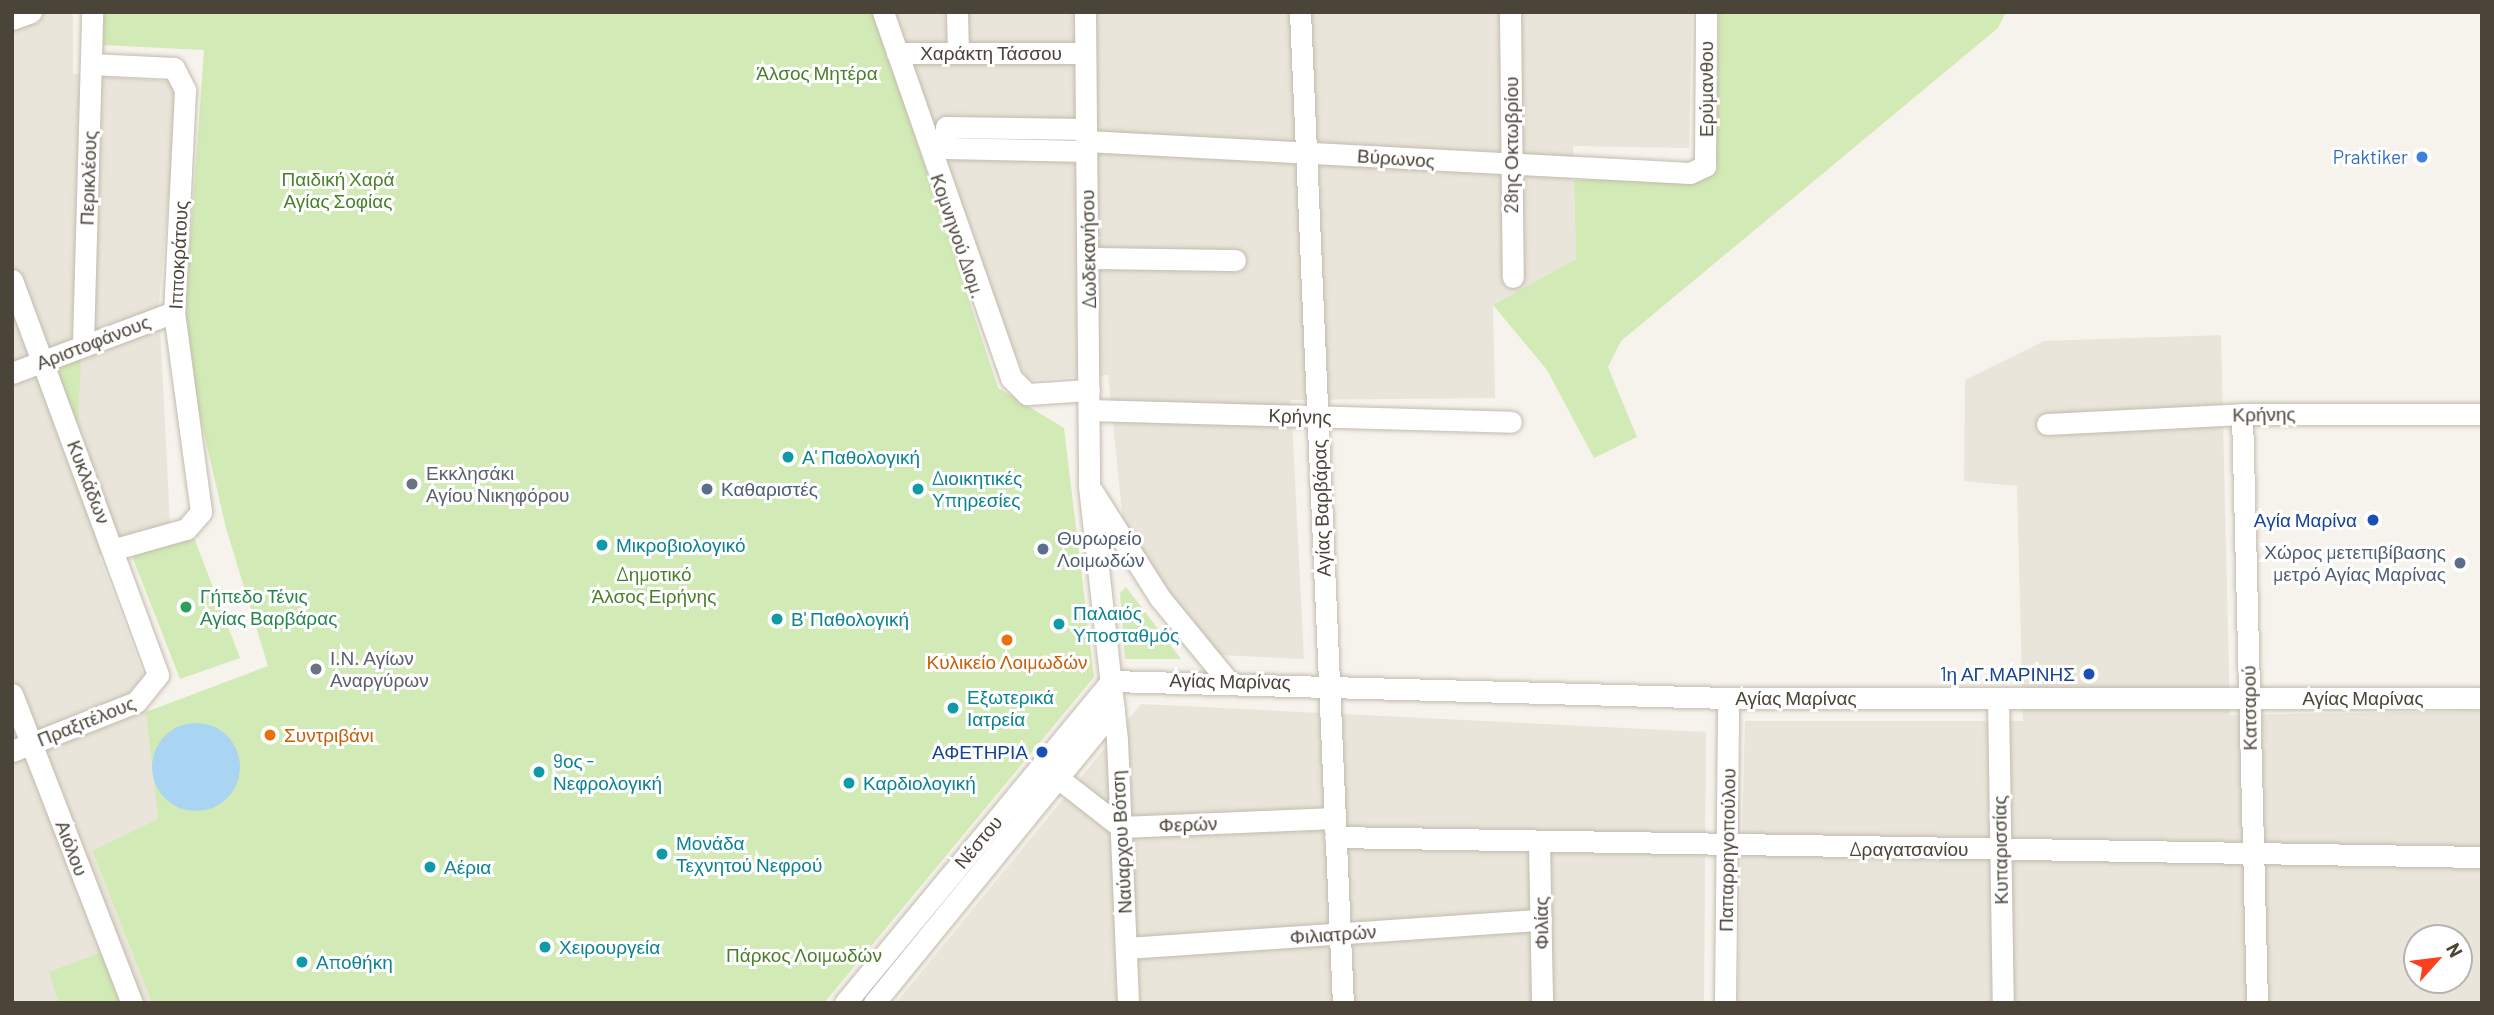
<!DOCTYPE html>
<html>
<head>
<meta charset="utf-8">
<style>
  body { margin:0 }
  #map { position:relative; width:2494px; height:1015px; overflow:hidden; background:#f6f3ec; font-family:Barlow,sans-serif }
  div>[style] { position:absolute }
  .residential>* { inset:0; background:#eae5da }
  .green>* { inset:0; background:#d2eab5 }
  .water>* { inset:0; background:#a9d4f2 }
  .round { border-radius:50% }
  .roads { filter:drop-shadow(0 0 2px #c2bbae) drop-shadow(0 0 2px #c2bbae) }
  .minor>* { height:21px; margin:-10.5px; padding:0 10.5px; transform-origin:10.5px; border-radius:10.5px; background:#fff }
  .dots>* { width:19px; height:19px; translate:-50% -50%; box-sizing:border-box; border:4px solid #fff; border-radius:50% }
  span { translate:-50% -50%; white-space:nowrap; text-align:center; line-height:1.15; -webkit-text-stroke:6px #fff; paint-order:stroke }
  .street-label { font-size:19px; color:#4b4439 }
  .park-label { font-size:19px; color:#4a7f2a }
  .shop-label { font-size:19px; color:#366cbe }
  .right { translate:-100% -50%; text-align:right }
  .culture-label { font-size:19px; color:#0d838f }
  .left { translate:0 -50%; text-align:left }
  .worship-label { font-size:19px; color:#5b616d }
  .service-label { font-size:19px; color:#4e5e75 }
  .transit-label { font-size:19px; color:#164399 }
  .leisure-label { font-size:19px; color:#27864d }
  .food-label { font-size:19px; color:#c56008 }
  .frame { position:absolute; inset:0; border:14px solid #4b4439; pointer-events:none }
  .north { position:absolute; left:2403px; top:924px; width:70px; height:70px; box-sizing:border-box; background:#fff; border:2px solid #b7b4b0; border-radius:50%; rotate:62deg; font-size:19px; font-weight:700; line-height:28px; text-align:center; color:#4b4439 }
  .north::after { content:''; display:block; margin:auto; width:24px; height:32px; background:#fc3f1d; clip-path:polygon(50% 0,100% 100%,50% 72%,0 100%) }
</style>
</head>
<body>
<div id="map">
  <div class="residential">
    <div style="clip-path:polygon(12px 12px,73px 12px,73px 74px,179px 82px,159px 304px,170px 524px,99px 556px,144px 677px,158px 819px,92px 852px,152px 1003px,12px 1003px)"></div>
    <div style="clip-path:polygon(894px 12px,1692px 12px,1689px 148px,1573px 146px,1576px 259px,1493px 305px,1495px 398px,1291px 400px,1304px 659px,1219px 655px,1155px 576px,1123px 522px,1108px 375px,1027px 380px,983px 284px)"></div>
    <div style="clip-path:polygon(evenodd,2221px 335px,2230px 715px,2482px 711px,2482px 1003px,1738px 1003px,1745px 721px,2023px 721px,2017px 486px,1964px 481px,1965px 380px,2044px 341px,2221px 335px,2417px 938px,2459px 938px,2459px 980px,2417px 980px,2417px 938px)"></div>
    <div style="clip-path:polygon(1141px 704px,1706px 732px,1704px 1003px,896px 1003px)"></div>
  </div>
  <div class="green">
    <div style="clip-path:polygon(103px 12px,874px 12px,998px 388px,1064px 428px,1094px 677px,824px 1003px,152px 1003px,92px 851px,158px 819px,146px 712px,268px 666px,226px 528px,183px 343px,204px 50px,102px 45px)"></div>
    <div style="clip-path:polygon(1719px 12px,2006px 12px,1998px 28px,1621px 341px,1608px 367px,1637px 437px,1594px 458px,1547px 370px,1493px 305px,1576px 259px,1574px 180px,1706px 176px,1715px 167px)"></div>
    <div style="clip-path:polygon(81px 358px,77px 448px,43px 369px)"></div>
    <div style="clip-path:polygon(193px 535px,240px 658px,180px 679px,132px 556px)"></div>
    <div style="clip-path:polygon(1126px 587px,1181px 659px,1125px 659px,1120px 593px)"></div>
    <div style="clip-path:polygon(102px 952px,120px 1003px,59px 1003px,49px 972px)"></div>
  </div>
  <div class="water">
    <div class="round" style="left:152px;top:723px;width:88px;height:88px"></div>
  </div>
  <div class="roads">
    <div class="minor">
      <div style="left:883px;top:12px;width:388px;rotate:70.7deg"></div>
      <div style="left:1011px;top:378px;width:23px;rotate:45deg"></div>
      <div style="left:1027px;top:394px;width:62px;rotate:-3.7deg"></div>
      <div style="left:957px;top:12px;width:41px;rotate:88.6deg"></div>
      <div style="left:1085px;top:12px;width:474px;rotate:89.5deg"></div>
      <div style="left:1089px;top:486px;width:256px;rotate:83.7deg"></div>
      <div style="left:1117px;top:740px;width:263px;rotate:87.6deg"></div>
      <div style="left:1300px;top:12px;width:992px;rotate:87.52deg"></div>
      <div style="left:1510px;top:12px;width:265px;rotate:89.4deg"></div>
      <div style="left:12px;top:19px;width:20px;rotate:-20deg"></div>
      <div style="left:897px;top:53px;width:188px"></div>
      <div style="left:91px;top:64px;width:83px;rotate:2.8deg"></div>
      <div style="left:174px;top:68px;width:25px;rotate:63deg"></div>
      <div style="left:185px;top:90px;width:222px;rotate:92.8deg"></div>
      <div style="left:174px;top:312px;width:202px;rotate:82.3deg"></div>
      <div style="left:201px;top:512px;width:23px;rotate:131deg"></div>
      <div style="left:186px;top:529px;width:74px;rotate:164.3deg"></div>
      <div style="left:1086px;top:129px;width:140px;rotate:-179.2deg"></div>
      <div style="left:946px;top:127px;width:21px;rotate:90deg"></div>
      <div style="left:946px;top:148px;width:140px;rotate:1.2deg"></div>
      <div style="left:1086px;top:141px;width:605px;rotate:3.03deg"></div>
      <div style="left:1690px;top:173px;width:17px;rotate:-25deg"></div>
      <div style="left:1705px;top:166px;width:154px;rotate:-89.6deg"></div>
      <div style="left:1088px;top:258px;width:147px;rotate:0.8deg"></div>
      <div style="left:12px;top:280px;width:421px;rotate:69.7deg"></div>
      <div style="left:158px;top:675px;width:35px;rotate:129deg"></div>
      <div style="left:136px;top:702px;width:133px;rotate:158.4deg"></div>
      <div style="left:83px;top:343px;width:331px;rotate:-88.4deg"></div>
      <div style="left:12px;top:373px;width:173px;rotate:-20.6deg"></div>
      <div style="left:1090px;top:410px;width:421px;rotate:1.6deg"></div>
      <div style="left:2242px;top:414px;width:589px;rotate:88.54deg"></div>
      <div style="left:2047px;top:424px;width:195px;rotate:-2.9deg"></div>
      <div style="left:2242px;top:414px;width:240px"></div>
      <div style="left:1092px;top:491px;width:127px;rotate:57.6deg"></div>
      <div style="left:1160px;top:598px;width:106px;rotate:50.7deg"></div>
      <div style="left:1111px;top:681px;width:617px;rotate:1.58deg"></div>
      <div style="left:1728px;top:698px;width:754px"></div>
      <div style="left:12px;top:694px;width:331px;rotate:68.8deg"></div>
      <div style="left:1998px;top:698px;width:305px;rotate:89.1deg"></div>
      <div style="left:1058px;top:778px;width:80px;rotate:37.9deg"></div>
      <div style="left:1121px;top:827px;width:214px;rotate:-2.4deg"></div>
      <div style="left:1335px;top:837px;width:1147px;rotate:1deg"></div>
      <div style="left:1539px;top:842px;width:161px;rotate:88.9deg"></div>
      <div style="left:1126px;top:948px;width:416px;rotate:-3.9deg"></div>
      <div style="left:845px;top:1003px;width:418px;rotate:-50.4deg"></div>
      <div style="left:874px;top:1003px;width:380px;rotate:-50.8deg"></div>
      <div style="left:1725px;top:1003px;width:305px;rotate:-89.4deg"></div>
    </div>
  </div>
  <div class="dots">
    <div style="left:2422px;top:157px;background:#3f7fe0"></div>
    <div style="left:788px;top:457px;background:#0f9aa8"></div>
    <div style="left:412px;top:484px;background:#6b7280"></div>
    <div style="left:707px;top:489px;background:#5c6f8a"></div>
    <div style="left:918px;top:489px;background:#0f9aa8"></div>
    <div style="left:2373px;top:520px;background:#1a4fb4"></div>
    <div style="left:602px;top:545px;background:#0f9aa8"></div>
    <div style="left:1043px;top:549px;background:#5c6f8a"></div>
    <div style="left:2460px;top:563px;background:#5c6f8a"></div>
    <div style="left:186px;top:607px;background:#2e9e5b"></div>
    <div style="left:777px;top:619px;background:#0f9aa8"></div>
    <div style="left:1059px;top:624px;background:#0f9aa8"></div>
    <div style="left:1007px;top:640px;background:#e8710a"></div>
    <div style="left:316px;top:669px;background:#6b7280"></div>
    <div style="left:2089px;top:674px;background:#1a4fb4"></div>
    <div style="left:953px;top:708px;background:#0f9aa8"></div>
    <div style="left:270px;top:735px;background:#e8710a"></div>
    <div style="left:1042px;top:752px;background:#1a4fb4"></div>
    <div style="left:539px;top:772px;background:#0f9aa8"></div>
    <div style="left:849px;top:783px;background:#0f9aa8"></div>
    <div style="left:662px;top:854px;background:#0f9aa8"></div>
    <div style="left:430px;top:867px;background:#0f9aa8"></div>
    <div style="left:545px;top:947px;background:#0f9aa8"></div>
    <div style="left:302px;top:962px;background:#0f9aa8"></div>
  </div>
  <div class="street-label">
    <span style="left:991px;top:53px">Χαράκτη Τάσσου</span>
    <span style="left:1706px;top:89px;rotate:-90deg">Ερύμανθου</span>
    <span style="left:1511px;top:145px;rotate:-90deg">28ης Οκτωβρίου</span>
    <span style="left:1396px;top:158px;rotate:4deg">Βύρωνος</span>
    <span style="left:88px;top:178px;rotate:-88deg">Περικλέους</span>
    <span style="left:958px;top:236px;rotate:71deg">Κομνηνού Διομ.</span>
    <span style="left:1088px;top:249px;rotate:-91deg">Δωδεκανήσου</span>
    <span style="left:178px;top:255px;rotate:-87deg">Ιπποκράτους</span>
    <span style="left:93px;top:342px;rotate:-21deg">Αριστοφάνους</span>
    <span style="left:2264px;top:414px;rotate:-1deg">Κρήνης</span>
    <span style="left:1300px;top:416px;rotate:2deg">Κρήνης</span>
    <span style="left:89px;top:482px;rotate:69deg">Κυκλάδων</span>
    <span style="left:1321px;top:508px;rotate:-92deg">Αγίας Βαρβάρας</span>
    <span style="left:1230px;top:681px;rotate:1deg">Αγίας Μαρίνας</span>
    <span style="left:1796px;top:698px">Αγίας Μαρίνας</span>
    <span style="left:2363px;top:698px">Αγίας Μαρίνας</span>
    <span style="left:2249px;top:708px;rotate:-91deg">Κατσαρού</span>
    <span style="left:86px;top:721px;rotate:-22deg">Πραξιτέλους</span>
    <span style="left:1188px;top:824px;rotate:-2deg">Φερών</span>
    <span style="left:978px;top:842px;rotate:-50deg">Νέστου</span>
    <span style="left:1121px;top:842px;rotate:-93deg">Ναύαρχου Βότση</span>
    <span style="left:72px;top:848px;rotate:69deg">Αιόλου</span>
    <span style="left:1909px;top:849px">Δραγατσανίου</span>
    <span style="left:1727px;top:850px;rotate:-89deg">Παπαρρηγοπούλου</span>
    <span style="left:2000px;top:850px;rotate:-91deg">Κυπαρισσίας</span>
    <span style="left:1541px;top:923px;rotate:-91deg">Φιλίας</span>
    <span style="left:1333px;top:934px;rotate:-4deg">Φιλιατρών</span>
  </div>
  <div class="park-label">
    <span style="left:817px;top:73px">Άλσος Μητέρα</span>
    <span style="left:338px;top:190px">Παιδική Χαρά<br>Αγίας Σοφίας</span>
    <span style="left:654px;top:585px">Δημοτικό<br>Άλσος Ειρήνης</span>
    <span style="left:804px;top:955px">Πάρκος Λοιμωδών</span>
  </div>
  <div class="shop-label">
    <span class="right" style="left:2408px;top:157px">Praktiker</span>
  </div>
  <div class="culture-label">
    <span class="left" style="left:802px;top:457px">Α' Παθολογική</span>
    <span class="left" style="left:932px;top:489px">Διοικητικές<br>Υπηρεσίες</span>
    <span class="left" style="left:616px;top:545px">Μικροβιολογικό</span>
    <span class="left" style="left:1073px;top:624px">Παλαιός<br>Υποσταθμός</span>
    <span class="left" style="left:791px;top:619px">Β' Παθολογική</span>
    <span class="left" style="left:967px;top:708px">Εξωτερικά<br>Ιατρεία</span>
    <span class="left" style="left:553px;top:772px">9ος -<br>Νεφρολογική</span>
    <span class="left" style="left:863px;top:783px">Καρδιολογική</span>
    <span class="left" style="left:676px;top:854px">Μονάδα<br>Τεχνητού Νεφρού</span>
    <span class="left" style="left:444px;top:867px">Αέρια</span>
    <span class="left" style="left:559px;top:947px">Χειρουργεία</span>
    <span class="left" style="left:316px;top:962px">Αποθήκη</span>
  </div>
  <div class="worship-label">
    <span class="left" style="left:426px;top:484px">Εκκλησάκι<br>Αγίου Νικηφόρου</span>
    <span class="left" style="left:330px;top:669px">Ι.Ν. Αγίων<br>Αναργύρων</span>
  </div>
  <div class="service-label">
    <span class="left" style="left:721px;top:489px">Καθαριστές</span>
    <span class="left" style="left:1057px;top:549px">Θυρωρείο<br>Λοιμωδών</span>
    <span class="right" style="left:2446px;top:563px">Χώρος μετεπιβίβασης<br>μετρό Αγίας Μαρίνας</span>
  </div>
  <div class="transit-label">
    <span class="right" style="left:2357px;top:520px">Αγία Μαρίνα</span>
    <span class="right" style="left:2075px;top:674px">1η ΑΓ.ΜΑΡΙΝΗΣ</span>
    <span class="right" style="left:1028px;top:752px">ΑΦΕΤΗΡΙΑ</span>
  </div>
  <div class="leisure-label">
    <span class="left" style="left:200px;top:607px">Γήπεδο Τένις<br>Αγίας Βαρβάρας</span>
  </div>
  <div class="food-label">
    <span style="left:1007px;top:662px">Κυλικείο Λοιμωδών</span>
    <span class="left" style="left:284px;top:735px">Συντριβάνι</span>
  </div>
  <div class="frame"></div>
  <div class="north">N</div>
</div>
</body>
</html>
